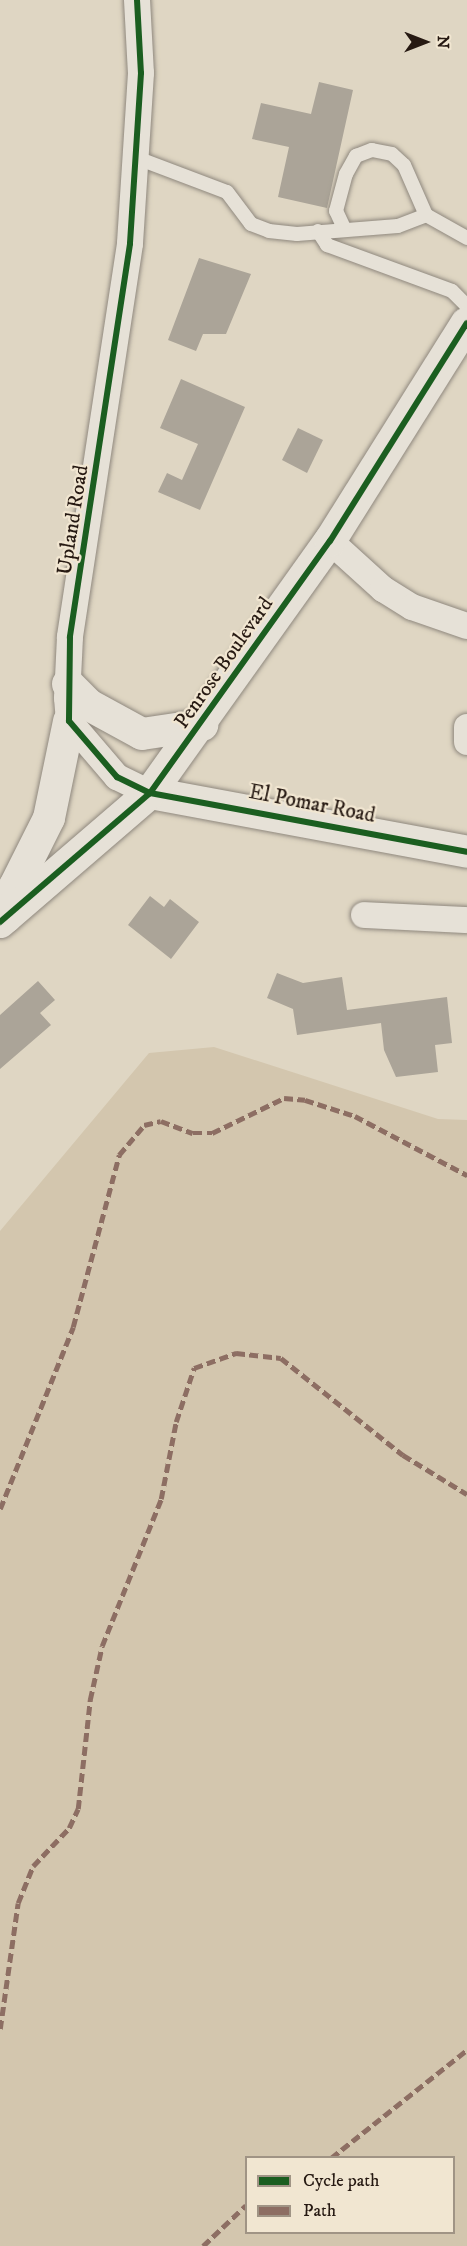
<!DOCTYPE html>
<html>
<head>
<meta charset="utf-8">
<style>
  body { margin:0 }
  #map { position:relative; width:467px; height:2246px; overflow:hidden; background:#dfd6c3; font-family:"IM FELL DW Pica",serif }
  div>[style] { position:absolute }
  .green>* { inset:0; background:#d3c6ae }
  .building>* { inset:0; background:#aba498 }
  .roads { filter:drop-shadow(0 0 2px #8f887e) drop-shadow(0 0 2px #8f887e) }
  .service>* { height:14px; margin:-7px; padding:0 7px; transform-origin:7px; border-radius:7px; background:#e6e1d7 }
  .minor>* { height:26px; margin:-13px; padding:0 13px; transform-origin:13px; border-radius:13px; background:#e6e1d7 }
  .tertiary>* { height:32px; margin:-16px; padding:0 16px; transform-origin:16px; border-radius:16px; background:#e6e1d7 }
  .quiet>* { height:4.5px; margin-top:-2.25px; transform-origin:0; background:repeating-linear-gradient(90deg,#8d6e63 0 9px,transparent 0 13.5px) }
  .cycleway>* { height:6px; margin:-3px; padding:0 3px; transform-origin:3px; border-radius:3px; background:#1b5e20 }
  span { translate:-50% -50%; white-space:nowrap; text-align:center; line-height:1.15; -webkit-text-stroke:4.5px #f1e6d1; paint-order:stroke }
  .street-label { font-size:21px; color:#261912 }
  .legend { position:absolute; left:245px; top:2156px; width:210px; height:78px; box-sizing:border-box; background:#f1e6d1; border:2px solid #a09485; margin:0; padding:8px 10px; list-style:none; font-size:18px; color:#261912 }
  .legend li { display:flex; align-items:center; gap:12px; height:30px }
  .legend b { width:30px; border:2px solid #a09485 }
  .north { position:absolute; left:395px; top:12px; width:60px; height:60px; -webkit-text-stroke:4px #f1e6d1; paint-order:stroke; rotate:90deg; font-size:16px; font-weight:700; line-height:24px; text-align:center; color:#261912 }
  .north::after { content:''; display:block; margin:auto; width:21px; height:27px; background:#261912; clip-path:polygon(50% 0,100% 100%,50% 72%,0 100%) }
</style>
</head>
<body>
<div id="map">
  <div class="green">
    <div style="clip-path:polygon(evenodd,214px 1047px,438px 1119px,467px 1120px,467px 2246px,0 2246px,0 1231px,149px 1053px,214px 1047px,246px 2158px,454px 2158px,454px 2232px,246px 2232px,246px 2158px)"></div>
  </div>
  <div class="building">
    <div style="clip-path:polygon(319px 82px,353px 90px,327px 208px,278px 197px,289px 147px,252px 139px,261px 103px,311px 114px)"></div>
    <div style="clip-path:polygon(199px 258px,251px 274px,226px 334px,203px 334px,196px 351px,168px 340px)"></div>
    <div style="clip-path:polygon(181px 379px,245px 407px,200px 510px,158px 492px,167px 473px,182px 480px,198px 444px,160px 428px)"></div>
    <div style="clip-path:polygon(298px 428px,323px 440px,307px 473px,282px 460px)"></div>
    <div style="clip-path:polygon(150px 896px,164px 907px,170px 899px,199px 922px,171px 959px,128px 925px)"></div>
    <div style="clip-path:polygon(277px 973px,303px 983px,342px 977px,347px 1010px,447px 997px,452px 1043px,435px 1045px,438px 1072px,396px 1077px,384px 1050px,381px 1023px,297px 1035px,293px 1009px,267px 998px)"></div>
    <div style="clip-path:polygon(38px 981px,55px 1000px,40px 1013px,51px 1025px,0 1069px,0 1015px)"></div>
  </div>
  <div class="roads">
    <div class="service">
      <div style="left:137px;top:158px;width:96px;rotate:20.7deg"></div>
      <div style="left:227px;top:192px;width:40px;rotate:53deg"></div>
      <div style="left:251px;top:224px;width:19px;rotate:21deg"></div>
      <div style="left:269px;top:231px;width:28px;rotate:6deg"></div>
      <div style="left:297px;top:234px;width:101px;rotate:-4.5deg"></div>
      <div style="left:398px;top:226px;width:30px;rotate:-21deg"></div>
      <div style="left:426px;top:215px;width:47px;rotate:29.3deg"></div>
      <div style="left:344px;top:228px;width:19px;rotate:-115deg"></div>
      <div style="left:336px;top:211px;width:38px;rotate:-75deg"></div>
      <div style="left:346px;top:174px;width:21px;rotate:-61deg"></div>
      <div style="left:356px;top:156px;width:17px;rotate:-21deg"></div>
      <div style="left:372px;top:150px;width:20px;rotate:11deg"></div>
      <div style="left:392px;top:154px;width:16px;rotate:43deg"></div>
      <div style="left:404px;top:165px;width:55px;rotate:66.3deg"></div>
      <div style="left:318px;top:231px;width:17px;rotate:57deg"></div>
      <div style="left:327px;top:245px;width:133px;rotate:20.2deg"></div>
      <div style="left:452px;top:291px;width:21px;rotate:45deg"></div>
    </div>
    <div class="minor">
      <div style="left:137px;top:0;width:73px;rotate:86.9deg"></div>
      <div style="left:141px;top:73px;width:171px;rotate:93.7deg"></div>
      <div style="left:130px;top:244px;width:398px;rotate:98.7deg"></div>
      <div style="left:70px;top:637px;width:61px;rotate:92.8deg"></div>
      <div style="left:67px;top:698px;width:23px;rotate:85deg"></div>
      <div style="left:69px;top:721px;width:74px;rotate:49.4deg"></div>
      <div style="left:117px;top:777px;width:37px;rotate:26deg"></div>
      <div style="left:330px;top:541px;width:72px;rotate:42.2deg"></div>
      <div style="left:383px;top:589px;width:34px;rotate:32deg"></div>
      <div style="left:412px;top:607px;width:58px;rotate:19.1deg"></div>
      <div style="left:467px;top:727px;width:15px;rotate:90deg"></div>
      <div style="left:364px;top:915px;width:103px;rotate:2.8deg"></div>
    </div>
    <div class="tertiary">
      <div style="left:68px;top:684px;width:30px;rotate:45deg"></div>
      <div style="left:89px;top:705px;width:60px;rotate:28.7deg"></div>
      <div style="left:142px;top:734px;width:61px;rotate:-8.5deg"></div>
      <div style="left:150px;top:793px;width:322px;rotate:10.5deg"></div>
      <div style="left:6px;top:917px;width:32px;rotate:-74deg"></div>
      <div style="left:15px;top:886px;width:76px;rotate:-63.4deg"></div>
      <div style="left:49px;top:818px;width:99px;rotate:-78.3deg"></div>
      <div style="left:0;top:922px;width:198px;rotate:-40.7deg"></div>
      <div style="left:150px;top:793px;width:310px;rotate:-54.5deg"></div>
      <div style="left:330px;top:541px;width:257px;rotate:-57.9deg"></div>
    </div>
  </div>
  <div class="quiet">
    <div style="left:0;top:1509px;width:196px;rotate:-68.1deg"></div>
    <div style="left:73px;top:1327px;width:178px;rotate:-75deg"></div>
    <div style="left:119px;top:1155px;width:39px;rotate:-50deg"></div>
    <div style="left:144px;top:1125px;width:17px;rotate:-13deg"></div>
    <div style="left:161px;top:1121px;width:34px;rotate:21deg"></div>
    <div style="left:193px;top:1133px;width:19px"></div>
    <div style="left:212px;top:1133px;width:80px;rotate:-25.9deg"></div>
    <div style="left:284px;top:1098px;width:21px;rotate:5deg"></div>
    <div style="left:305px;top:1100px;width:52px;rotate:17.7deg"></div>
    <div style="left:355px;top:1116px;width:127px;rotate:27.8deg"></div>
    <div style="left:0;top:2029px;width:127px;rotate:-81.9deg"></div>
    <div style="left:18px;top:1903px;width:40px;rotate:-68deg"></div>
    <div style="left:33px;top:1866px;width:52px;rotate:-46.5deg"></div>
    <div style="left:69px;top:1828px;width:21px;rotate:-65deg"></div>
    <div style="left:78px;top:1809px;width:110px;rotate:-83.7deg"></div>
    <div style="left:90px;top:1700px;width:55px;rotate:-77.5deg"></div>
    <div style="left:102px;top:1646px;width:158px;rotate:-68.1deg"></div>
    <div style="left:161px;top:1499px;width:78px;rotate:-79deg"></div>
    <div style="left:176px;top:1422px;width:57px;rotate:-71.6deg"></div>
    <div style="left:194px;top:1368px;width:45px;rotate:-19.7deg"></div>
    <div style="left:236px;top:1353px;width:45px;rotate:6.3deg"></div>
    <div style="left:281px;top:1358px;width:156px;rotate:38.5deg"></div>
    <div style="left:403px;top:1455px;width:75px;rotate:31.4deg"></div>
    <div style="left:331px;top:2158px;width:174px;rotate:-38.5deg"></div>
    <div style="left:203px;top:2246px;width:59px;rotate:-43.6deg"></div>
  </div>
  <div class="cycleway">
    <div style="left:137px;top:0;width:73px;rotate:86.9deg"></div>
    <div style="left:141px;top:73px;width:171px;rotate:93.7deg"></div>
    <div style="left:130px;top:244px;width:398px;rotate:98.7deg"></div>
    <div style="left:70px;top:637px;width:84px;rotate:90.7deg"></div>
    <div style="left:69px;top:721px;width:74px;rotate:49.4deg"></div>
    <div style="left:117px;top:777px;width:37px;rotate:26deg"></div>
    <div style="left:150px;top:793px;width:322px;rotate:10.5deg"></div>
    <div style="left:0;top:922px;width:198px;rotate:-40.7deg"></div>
    <div style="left:150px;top:793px;width:310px;rotate:-54.5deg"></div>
    <div style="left:330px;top:541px;width:257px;rotate:-57.9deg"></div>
  </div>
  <div class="street-label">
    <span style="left:73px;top:520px;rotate:-81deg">Upland Road</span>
    <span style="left:224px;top:663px;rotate:-55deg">Penrose Boulevard</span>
    <span style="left:312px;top:804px;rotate:11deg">El Pomar Road</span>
  </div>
  <ul class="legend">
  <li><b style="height:8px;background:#1b5e20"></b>Cycle path</li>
  <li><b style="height:8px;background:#8d6e63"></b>Path</li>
  </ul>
  <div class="north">N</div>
</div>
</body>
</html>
